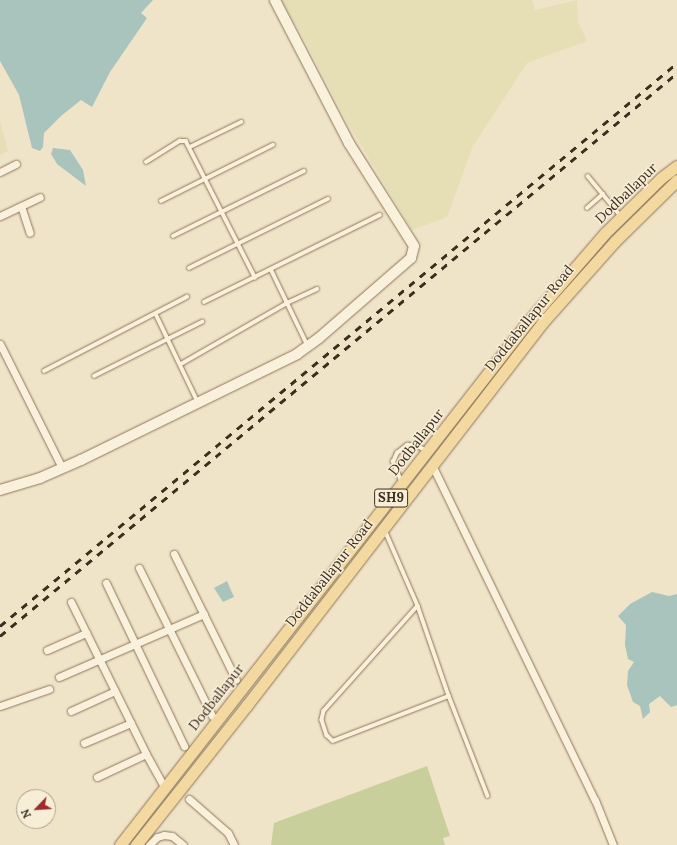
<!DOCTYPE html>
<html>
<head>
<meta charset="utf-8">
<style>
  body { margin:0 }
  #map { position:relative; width:677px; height:845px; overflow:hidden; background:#f0e4c8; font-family:Lora,serif }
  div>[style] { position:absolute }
  .farmland>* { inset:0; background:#e6deb5 }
  .green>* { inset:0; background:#c9cf9b }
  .water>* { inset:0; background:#a9c4bc }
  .roads { filter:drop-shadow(0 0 1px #8d765c) drop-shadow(0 0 1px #8d765c) }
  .lane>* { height:3.5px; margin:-1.75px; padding:0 1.75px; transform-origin:1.75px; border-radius:1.75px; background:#faf1dc }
  .street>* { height:7px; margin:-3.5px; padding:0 3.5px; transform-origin:3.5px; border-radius:3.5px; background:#faf1dc }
  .secondary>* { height:10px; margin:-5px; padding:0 5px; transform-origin:5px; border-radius:5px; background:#faf1dc }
  .primary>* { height:11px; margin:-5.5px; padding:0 5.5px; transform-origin:5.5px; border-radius:5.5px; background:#f3d9a0 }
  .rail>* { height:2.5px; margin-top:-1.25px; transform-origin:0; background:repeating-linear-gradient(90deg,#3d2e20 0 7px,transparent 0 14px) }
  span { translate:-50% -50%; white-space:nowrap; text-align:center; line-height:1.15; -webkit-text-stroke:3px #f7eed8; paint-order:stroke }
  .shield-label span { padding:1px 3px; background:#f7eed8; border:1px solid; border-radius:3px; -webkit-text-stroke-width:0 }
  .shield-label { font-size:13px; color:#3d2e20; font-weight:700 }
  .street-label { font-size:14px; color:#3d2e20 }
  .north { position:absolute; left:16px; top:789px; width:40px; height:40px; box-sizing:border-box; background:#f7eed8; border:1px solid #ada18e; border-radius:50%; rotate:245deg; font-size:11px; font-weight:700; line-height:16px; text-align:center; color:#3d2e20 }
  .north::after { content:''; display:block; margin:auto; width:14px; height:18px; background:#9e2a2b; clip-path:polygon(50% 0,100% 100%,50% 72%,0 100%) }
</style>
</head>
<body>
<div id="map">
  <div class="farmland">
    <div style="clip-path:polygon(281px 0,532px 0,535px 10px,577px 0,578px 22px,587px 41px,527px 63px,473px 146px,447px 217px,412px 230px,347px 122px,303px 37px)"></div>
    <div style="clip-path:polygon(0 121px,8px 151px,0 155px)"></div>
  </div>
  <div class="green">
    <div style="clip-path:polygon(427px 766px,450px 836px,443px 838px,445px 845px,271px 845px,274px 823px)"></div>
  </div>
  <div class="water">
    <div style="clip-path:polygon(0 0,153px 0,141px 13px,147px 18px,110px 72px,92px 107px,81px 100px,61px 116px,44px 133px,43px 147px,40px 151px,32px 148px,19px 95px,0 61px)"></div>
    <div style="clip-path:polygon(53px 148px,70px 150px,83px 170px,86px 186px,57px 164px,51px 154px)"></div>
    <div style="clip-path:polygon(227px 581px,234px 597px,223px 602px,214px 588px)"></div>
    <div style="clip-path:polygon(652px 592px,669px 596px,677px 594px,677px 705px,671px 707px,660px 696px,649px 704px,650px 712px,643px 719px,640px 706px,633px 702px,627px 685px,628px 671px,634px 662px,628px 659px,625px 645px,626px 625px,618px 616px,630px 604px)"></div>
  </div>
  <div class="roads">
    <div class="lane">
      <div style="left:190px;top:147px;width:57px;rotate:-26.1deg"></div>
      <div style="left:146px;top:162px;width:40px;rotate:-32deg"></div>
      <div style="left:180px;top:141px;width:6px"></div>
      <div style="left:186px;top:141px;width:153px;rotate:63.1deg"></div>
      <div style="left:588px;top:176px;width:52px;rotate:50.5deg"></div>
      <div style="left:161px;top:201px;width:125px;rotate:-26.6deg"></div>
      <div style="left:587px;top:208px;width:21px;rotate:-41deg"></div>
      <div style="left:173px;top:236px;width:146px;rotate:-26.4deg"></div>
      <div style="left:189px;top:268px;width:155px;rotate:-26.4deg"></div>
      <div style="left:271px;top:269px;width:85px;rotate:64.3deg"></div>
      <div style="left:204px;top:302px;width:196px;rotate:-26.3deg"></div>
      <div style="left:156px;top:314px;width:98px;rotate:64.5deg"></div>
      <div style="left:181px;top:364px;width:122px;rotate:-29.9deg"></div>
      <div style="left:287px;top:303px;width:33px;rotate:-25deg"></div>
      <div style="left:44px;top:371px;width:161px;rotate:-27.4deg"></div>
      <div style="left:94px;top:376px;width:121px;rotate:-26.6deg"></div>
      <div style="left:401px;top:481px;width:21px;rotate:-113deg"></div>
      <div style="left:393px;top:462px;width:10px;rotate:-66deg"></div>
      <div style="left:397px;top:453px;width:13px;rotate:-39deg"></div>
      <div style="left:407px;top:445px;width:9px"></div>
      <div style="left:416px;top:445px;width:10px;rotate:29deg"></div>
      <div style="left:385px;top:530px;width:83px;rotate:66.5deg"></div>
      <div style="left:418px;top:606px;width:95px;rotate:71deg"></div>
      <div style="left:449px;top:696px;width:107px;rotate:68.7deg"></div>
      <div style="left:418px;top:606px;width:141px;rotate:131.8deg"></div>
      <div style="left:324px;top:711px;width:9px;rotate:103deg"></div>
      <div style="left:322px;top:720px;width:16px;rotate:72deg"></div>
      <div style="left:327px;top:735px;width:8px;rotate:45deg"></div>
      <div style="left:333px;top:741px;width:124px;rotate:-21.2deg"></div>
    </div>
    <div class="street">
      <div style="left:0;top:172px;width:18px;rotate:-27deg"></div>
      <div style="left:21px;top:206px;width:28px;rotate:72deg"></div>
      <div style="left:0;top:216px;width:44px;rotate:-25.4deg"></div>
      <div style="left:0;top:344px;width:139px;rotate:63.4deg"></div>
      <div style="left:432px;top:465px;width:373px;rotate:64.1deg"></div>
      <div style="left:595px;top:800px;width:48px;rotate:68.2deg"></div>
      <div style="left:174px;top:554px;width:140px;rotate:63.8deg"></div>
      <div style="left:139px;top:568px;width:165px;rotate:63.7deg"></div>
      <div style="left:106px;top:583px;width:181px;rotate:64.4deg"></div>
      <div style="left:71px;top:602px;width:169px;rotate:63.7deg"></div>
      <div style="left:146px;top:754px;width:39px;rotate:61deg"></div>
      <div style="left:47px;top:650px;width:43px;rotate:-23.6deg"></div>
      <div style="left:59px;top:677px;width:158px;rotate:-23.5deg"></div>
      <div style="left:0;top:706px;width:52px;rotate:-19.1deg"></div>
      <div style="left:71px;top:711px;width:48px;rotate:-24.4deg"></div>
      <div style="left:84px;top:743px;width:51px;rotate:-23.1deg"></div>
      <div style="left:97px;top:777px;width:54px;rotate:-25.1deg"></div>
      <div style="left:189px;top:799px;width:52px;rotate:41.1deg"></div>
      <div style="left:228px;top:833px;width:13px;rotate:63deg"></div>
      <div style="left:149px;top:845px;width:11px;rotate:-45deg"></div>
      <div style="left:157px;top:837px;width:7px;rotate:-16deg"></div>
      <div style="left:164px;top:835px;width:8px;rotate:7deg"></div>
      <div style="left:172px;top:836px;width:14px;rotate:39deg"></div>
    </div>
    <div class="secondary">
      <div style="left:0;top:490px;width:42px;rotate:-16.7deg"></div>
      <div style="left:40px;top:478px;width:45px;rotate:-23.7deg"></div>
      <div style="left:81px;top:460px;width:241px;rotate:-26.1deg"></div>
      <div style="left:297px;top:354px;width:27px;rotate:-36deg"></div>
      <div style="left:319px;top:338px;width:122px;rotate:-41deg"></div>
      <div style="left:411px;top:258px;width:12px;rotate:-76deg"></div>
      <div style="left:414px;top:246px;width:122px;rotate:-122.3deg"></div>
      <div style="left:349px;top:143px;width:161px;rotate:-117.4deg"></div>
    </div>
    <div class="primary">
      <div style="left:120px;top:845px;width:662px;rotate:-52.06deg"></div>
      <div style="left:527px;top:323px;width:119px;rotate:-49.1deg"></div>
      <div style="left:605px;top:233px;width:78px;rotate:-44.5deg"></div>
      <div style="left:661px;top:178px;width:20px;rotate:-37deg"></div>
      <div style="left:136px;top:845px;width:179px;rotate:-51.6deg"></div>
      <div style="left:247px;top:705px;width:483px;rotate:-52.3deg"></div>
      <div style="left:542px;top:323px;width:110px;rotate:-48.3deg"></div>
      <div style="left:615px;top:241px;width:87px;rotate:-44.5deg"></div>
    </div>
  </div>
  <div class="rail">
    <div style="left:0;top:626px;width:881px;rotate:-39.75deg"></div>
    <div style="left:0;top:636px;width:881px;rotate:-39.75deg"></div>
  </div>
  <div class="shield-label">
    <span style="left:391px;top:498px">SH9</span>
  </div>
  <div class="street-label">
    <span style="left:626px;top:193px;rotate:-44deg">Dodballapur</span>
    <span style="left:529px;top:318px;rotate:-51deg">Doddaballapur Road</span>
    <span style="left:416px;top:442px;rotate:-52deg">Dodballapur</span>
    <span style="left:329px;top:573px;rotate:-52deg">Doddaballapur Road</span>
    <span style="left:216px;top:697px;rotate:-52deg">Dodballapur</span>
  </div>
  <div class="north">N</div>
</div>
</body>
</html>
